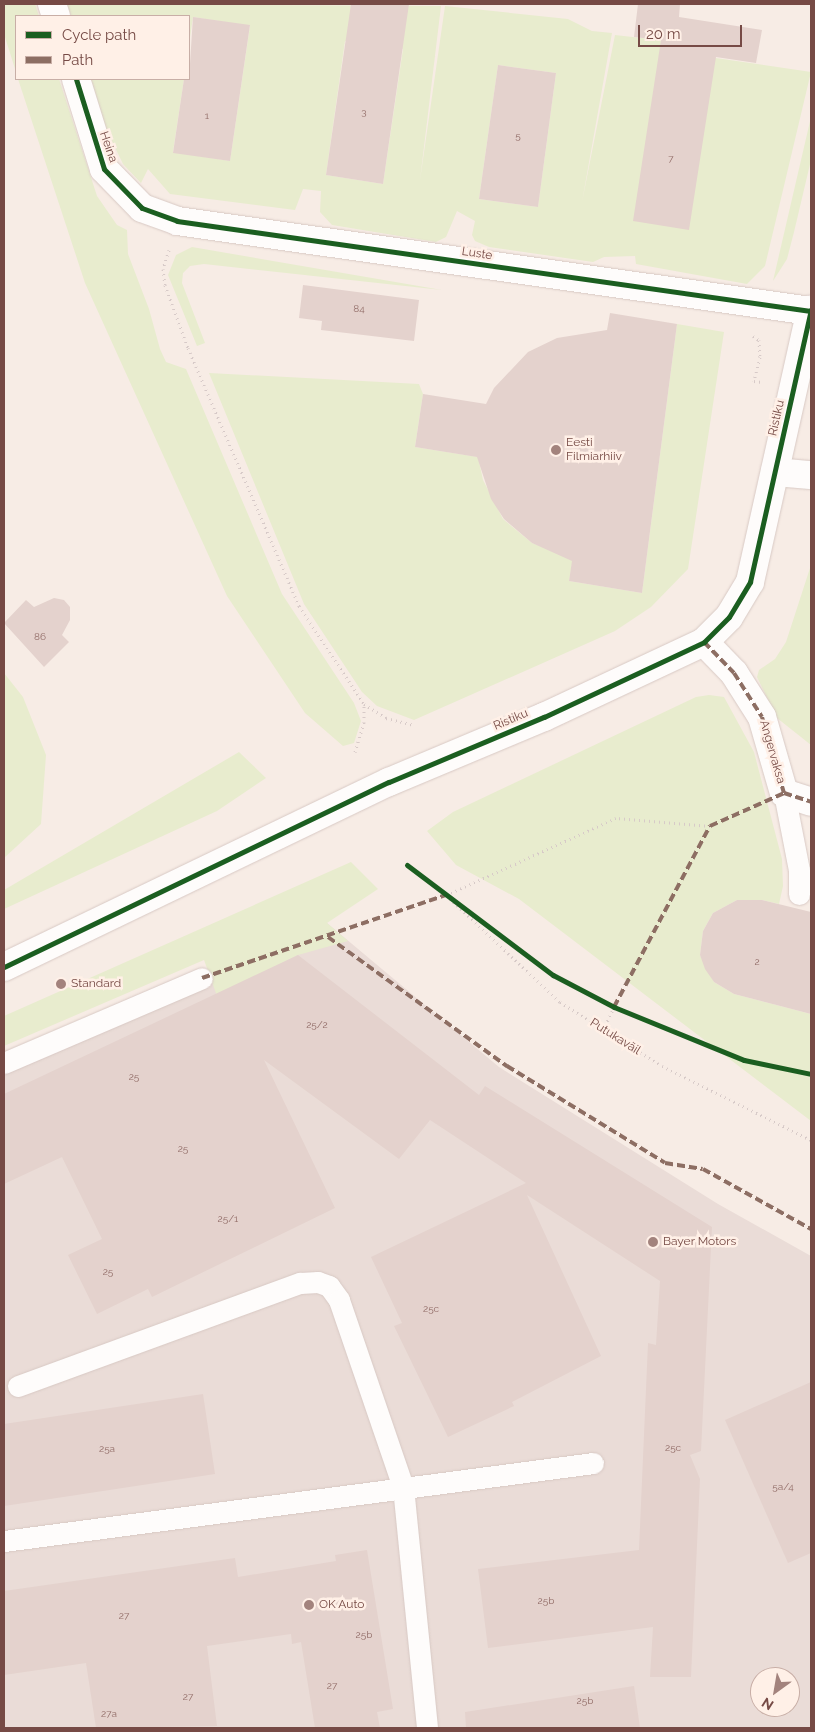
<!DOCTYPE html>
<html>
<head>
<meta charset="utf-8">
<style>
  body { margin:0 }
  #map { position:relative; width:815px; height:1732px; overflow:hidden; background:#f7ece5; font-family:Raleway,sans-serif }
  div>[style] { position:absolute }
  .industrial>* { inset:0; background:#eadcd7 }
  .green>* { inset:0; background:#e8ecce }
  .building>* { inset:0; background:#e4d2cd }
  .path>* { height:3px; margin-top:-1.5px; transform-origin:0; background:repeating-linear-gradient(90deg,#d7cac8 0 1px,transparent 0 5px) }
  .roads { filter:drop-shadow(0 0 1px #d8c9c4) drop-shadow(0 0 1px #d8c9c4) }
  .lane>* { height:21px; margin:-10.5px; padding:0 10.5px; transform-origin:10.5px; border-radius:10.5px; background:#fefcfb }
  .street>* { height:28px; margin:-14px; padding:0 14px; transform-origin:14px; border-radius:14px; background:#fefcfb }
  .secondary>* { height:28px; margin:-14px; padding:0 14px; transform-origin:14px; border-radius:14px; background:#fefcfb }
  .quiet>* { height:4px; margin-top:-2px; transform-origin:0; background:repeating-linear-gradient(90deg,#8d6e63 0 8px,transparent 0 12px) }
  .cycleway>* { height:5px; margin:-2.5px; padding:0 2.5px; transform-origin:2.5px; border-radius:2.5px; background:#1b5e20 }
  .dots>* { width:14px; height:14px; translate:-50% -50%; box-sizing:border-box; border:2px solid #fff0e7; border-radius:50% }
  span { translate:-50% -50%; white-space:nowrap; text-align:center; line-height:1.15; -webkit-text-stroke:5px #fff0e7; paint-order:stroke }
  .number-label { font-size:10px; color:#936e69 }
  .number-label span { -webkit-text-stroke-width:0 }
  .street-label { font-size:12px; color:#764a45 }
  .poi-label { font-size:12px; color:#764a45 }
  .left { translate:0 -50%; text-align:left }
  .frame { position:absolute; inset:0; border:5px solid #764a45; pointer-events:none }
  .legend { position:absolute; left:15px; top:15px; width:175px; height:65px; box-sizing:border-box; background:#fff0e7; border:1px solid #c8aea6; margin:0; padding:6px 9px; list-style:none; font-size:15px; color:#764a45 }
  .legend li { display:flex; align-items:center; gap:10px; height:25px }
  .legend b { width:25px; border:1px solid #c8aea6 }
  .north { position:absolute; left:750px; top:1667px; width:50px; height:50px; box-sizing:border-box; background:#fff0e7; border:1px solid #c8aea6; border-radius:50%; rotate:212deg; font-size:14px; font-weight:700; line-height:20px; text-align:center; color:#764a45 }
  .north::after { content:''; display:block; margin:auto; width:18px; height:22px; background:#a3837d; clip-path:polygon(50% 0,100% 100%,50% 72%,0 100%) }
  .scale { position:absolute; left:638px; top:25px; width:104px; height:22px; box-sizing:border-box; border:2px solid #764a45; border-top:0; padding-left:6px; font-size:15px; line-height:18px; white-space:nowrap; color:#764a45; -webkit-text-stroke:4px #fff0e7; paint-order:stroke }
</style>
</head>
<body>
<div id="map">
  <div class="industrial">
    <div style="clip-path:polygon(evenodd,327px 923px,499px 1067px,718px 1204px,811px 1256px,811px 1728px,4px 1728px,4px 1075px,327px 923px,760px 1677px,790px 1677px,790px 1707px,760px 1707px,760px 1677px)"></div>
  </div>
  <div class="green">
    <div style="clip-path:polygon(4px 4px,35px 4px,39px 16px,16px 16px,16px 72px,4px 34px)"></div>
    <div style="clip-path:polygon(evenodd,67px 4px,441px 6px,420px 180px,445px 6px,568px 19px,592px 31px,612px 33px,582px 202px,615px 35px,703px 45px,702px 56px,811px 72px,765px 266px,747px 284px,636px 264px,635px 256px,604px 257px,593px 262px,489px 247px,475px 241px,472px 235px,475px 221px,457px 211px,446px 237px,436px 242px,332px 225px,320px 212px,321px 191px,303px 189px,295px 210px,170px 194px,148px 169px,141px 183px,123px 164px,107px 131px,91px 79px,184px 79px,173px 152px,230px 161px,250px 26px,193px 17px,189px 44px,189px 16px,71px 16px,67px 4px,345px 41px,403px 49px,383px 184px,326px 175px,345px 41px,67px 4px,498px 65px,556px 73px,538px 207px,479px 199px,498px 65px)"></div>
    <div style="clip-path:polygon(18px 79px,59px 79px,97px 196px,117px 225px,127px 230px,128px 254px,149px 309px,160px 349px,166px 362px,186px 369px,282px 594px,354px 703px,361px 721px,354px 743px,343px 746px,305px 713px,227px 596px,85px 283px)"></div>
    <div style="clip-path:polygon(811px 117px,811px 160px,794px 232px,787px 259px,773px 281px)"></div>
    <div style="clip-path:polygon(192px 247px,442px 290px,204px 264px,190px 266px,183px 273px,182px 283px,205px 343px,197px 346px,168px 275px,176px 255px)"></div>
    <div style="clip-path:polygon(677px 324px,724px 332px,688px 569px,651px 607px,615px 631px,414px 720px,377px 706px,362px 692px,304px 604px,209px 373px,419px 384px,423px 394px,415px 447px,478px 457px,483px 480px,503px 519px,532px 543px,573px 559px,569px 581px,642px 593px)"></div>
    <div style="clip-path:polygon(811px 565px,811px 745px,777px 718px,757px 677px,759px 670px,775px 659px,786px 642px)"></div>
    <div style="clip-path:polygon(4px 673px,23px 697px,46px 755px,41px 824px,4px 858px)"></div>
    <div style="clip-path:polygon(709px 695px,724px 697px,754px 752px,782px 859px,783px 886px,779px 904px,762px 900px,737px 900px,713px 913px,703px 931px,700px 955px,714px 982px,734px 994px,811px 1014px,811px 1121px,519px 899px,456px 865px,427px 831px,453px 812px,696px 697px)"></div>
    <div style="clip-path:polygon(239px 752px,266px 778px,217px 811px,4px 909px,4px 890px)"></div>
    <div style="clip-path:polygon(351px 862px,378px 889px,327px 923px,348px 941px,298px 955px,217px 996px,204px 960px,4px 1046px,4px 1016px)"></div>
  </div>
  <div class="building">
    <div style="clip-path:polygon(351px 4px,409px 4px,383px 184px,326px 175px)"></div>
    <div style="clip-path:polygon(638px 4px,680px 4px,679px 17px,762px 30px,756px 63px,716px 57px,689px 230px,633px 221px,661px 40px,634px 37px)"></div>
    <div style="clip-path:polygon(193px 17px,250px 25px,230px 161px,173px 153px,184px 79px,189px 79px)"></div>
    <div style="clip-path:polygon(498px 65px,556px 73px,538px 207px,479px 199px)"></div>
    <div style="clip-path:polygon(303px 285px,419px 300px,414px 341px,321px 330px,322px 321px,299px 318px)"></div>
    <div style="clip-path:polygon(610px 313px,677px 324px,642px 593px,569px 581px,572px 561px,532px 543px,504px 519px,491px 499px,477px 457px,415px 447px,423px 394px,486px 404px,494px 388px,528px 352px,557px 338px,607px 330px)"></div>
    <div style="clip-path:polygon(54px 598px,64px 600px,70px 607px,70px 620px,62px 635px,69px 642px,44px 667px,4px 623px,26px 600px,34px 607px)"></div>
    <div style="clip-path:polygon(737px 900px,762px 900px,811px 912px,811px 1014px,734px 994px,714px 982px,705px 969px,700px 955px,703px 931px,713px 913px)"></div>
    <div style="clip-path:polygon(298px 955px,479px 1095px,485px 1086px,712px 1227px,701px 1451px,690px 1455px,700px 1479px,691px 1677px,650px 1677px,653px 1627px,488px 1648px,478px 1569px,639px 1550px,648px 1343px,656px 1345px,660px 1281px,527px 1195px,601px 1356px,512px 1402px,514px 1406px,448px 1437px,394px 1326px,402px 1323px,371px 1257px,526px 1183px,430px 1120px,399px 1159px,264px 1060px,335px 1208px,152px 1297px,148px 1289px,97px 1314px,68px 1255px,102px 1239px,62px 1157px,4px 1184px,4px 1094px)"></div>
    <div style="clip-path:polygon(811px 1382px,811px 1553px,788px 1563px,725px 1420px)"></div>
    <div style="clip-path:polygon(203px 1394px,215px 1474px,4px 1506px,4px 1424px)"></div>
    <div style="clip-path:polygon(367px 1550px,393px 1709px,377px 1712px,380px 1728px,315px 1728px,301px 1642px,292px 1644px,291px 1634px,207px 1646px,217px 1726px,96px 1728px,86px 1663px,4px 1675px,4px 1591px,235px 1558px,238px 1577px,336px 1561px,335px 1555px)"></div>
    <div style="clip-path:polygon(634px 1686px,640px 1728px,466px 1728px,465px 1712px)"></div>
  </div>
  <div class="path">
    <div style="left:169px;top:250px;width:20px;rotate:108deg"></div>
    <div style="left:163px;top:269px;width:16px;rotate:83deg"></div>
    <div style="left:165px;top:285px;width:67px;rotate:69.9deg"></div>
    <div style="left:188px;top:348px;width:281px;rotate:66.7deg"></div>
    <div style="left:299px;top:606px;width:118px;rotate:56.4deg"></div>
    <div style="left:753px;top:336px;width:7px;rotate:34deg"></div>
    <div style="left:759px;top:340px;width:17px;rotate:87deg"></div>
    <div style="left:760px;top:357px;width:25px;rotate:104deg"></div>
    <div style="left:754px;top:381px;width:8px;rotate:7deg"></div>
    <div style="left:355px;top:752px;width:31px;rotate:-73deg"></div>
    <div style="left:364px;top:722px;width:18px;rotate:-90deg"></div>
    <div style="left:364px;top:704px;width:26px;rotate:32deg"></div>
    <div style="left:386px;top:718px;width:29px;rotate:14deg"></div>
    <div style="left:710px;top:826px;width:94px;rotate:-175.1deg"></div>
    <div style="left:616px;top:818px;width:187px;rotate:155.6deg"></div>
    <div style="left:446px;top:895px;width:156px;rotate:43.2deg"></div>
    <div style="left:560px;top:1002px;width:120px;rotate:32.1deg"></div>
    <div style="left:662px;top:1066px;width:166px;rotate:26.4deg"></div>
    <div style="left:603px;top:1030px;width:25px;rotate:-64deg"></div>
  </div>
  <div class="roads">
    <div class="lane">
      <div style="left:784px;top:793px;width:78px;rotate:79deg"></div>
      <div style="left:799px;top:870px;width:24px;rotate:90deg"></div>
      <div style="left:4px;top:1063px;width:215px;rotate:-23.2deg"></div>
      <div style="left:18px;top:1386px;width:300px;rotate:-20.1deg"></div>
      <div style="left:300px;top:1283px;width:18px;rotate:-3deg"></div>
      <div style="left:318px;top:1282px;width:12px;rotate:20deg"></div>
      <div style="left:329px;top:1286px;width:17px;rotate:54deg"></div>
      <div style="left:339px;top:1300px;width:198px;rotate:71.1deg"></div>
      <div style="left:403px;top:1487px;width:242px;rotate:84.3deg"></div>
      <div style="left:4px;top:1541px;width:594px;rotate:-7.54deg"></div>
    </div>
    <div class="street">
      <div style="left:52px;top:4px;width:13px;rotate:72deg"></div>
      <div style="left:76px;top:79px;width:94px;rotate:72.7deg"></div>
      <div style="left:104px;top:169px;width:54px;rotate:45.7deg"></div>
      <div style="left:142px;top:208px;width:37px;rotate:20deg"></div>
      <div style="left:177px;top:221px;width:640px;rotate:8.08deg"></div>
      <div style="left:775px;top:472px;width:36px;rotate:5deg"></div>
      <div style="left:704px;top:642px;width:43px;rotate:45.9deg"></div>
      <div style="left:734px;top:673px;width:52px;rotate:57.5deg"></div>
      <div style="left:762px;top:717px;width:79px;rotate:73.9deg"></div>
      <div style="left:784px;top:793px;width:28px;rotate:18deg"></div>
    </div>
    <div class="secondary">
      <div style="left:4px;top:967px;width:427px;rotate:-25.7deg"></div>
      <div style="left:389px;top:782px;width:168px;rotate:-22.8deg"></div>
      <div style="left:544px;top:717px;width:177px;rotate:-25.1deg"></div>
      <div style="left:704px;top:642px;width:35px;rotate:-45deg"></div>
      <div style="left:729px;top:617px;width:41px;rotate:-59deg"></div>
      <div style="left:750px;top:582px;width:279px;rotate:-77.4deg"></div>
    </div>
  </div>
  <div class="quiet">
    <div style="left:704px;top:642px;width:43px;rotate:45.9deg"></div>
    <div style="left:734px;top:673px;width:52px;rotate:57.5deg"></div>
    <div style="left:762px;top:717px;width:79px;rotate:73.9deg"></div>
    <div style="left:784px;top:793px;width:28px;rotate:18deg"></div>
    <div style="left:328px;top:937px;width:221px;rotate:35.8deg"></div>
    <div style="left:507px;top:1066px;width:185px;rotate:31.5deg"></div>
    <div style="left:665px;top:1163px;width:38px;rotate:9deg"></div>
    <div style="left:703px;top:1169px;width:124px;rotate:29.1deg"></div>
    <div style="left:202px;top:978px;width:258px;rotate:-18.8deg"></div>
    <div style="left:614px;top:1007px;width:205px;rotate:-62.1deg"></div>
    <div style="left:710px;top:826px;width:81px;rotate:-24deg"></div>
  </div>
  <div class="cycleway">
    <div style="left:76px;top:79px;width:94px;rotate:72.7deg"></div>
    <div style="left:104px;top:169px;width:54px;rotate:45.7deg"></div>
    <div style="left:142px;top:208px;width:37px;rotate:20deg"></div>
    <div style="left:177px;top:221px;width:640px;rotate:8.08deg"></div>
    <div style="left:407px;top:865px;width:183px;rotate:37deg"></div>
    <div style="left:553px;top:975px;width:69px;rotate:27.7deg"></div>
    <div style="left:614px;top:1007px;width:140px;rotate:22.2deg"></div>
    <div style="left:744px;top:1060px;width:68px;rotate:11.8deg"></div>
    <div style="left:4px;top:967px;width:427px;rotate:-25.7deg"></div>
    <div style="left:389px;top:782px;width:168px;rotate:-22.8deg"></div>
    <div style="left:544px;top:717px;width:177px;rotate:-25.1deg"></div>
    <div style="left:704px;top:642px;width:35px;rotate:-45deg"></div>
    <div style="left:729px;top:617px;width:41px;rotate:-59deg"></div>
    <div style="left:750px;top:582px;width:279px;rotate:-77.4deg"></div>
  </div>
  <div class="dots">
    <div style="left:556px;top:450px;background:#a3837d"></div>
    <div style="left:61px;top:984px;background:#a3837d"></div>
    <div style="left:653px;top:1242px;background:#a3837d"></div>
    <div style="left:309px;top:1605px;background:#a3837d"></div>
  </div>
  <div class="number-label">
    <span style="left:364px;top:112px">3</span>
    <span style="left:207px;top:116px">1</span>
    <span style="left:518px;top:136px">5</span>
    <span style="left:671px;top:159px">7</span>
    <span style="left:359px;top:309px">84</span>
    <span style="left:40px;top:637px">86</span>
    <span style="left:757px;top:962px">2</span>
    <span style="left:317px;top:1025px">25/2</span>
    <span style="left:134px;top:1077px">25</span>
    <span style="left:183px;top:1149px">25</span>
    <span style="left:228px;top:1219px">25/1</span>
    <span style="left:108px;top:1272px">25</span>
    <span style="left:431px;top:1309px">25c</span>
    <span style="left:673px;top:1448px">25c</span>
    <span style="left:107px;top:1449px">25a</span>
    <span style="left:783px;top:1487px">5a/4</span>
    <span style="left:546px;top:1601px">25b</span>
    <span style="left:124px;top:1616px">27</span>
    <span style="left:364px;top:1635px">25b</span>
    <span style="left:332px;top:1686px">27</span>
    <span style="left:188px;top:1697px">27</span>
    <span style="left:585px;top:1701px">25b</span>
    <span style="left:109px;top:1714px">27a</span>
  </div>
  <div class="street-label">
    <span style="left:108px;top:147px;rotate:71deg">Heina</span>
    <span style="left:477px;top:254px;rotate:9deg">Luste</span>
    <span style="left:777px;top:418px;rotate:-77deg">Ristiku</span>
    <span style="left:511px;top:720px;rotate:-23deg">Ristiku</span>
    <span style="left:772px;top:752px;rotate:74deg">Angervaksa</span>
    <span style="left:615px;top:1037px;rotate:32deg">Putukaväil</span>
  </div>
  <div class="poi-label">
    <span class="left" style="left:566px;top:450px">Eesti<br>Filmiarhiiv</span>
    <span class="left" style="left:71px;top:984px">Standard</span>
    <span class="left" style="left:663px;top:1242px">Bayer Motors</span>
    <span class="left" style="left:319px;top:1605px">OK Auto</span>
  </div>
  <div class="frame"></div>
  <ul class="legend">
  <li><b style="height:6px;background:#1b5e20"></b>Cycle path</li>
  <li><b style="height:6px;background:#8d6e63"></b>Path</li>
  </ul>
  <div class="north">N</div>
  <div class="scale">20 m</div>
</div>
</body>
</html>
